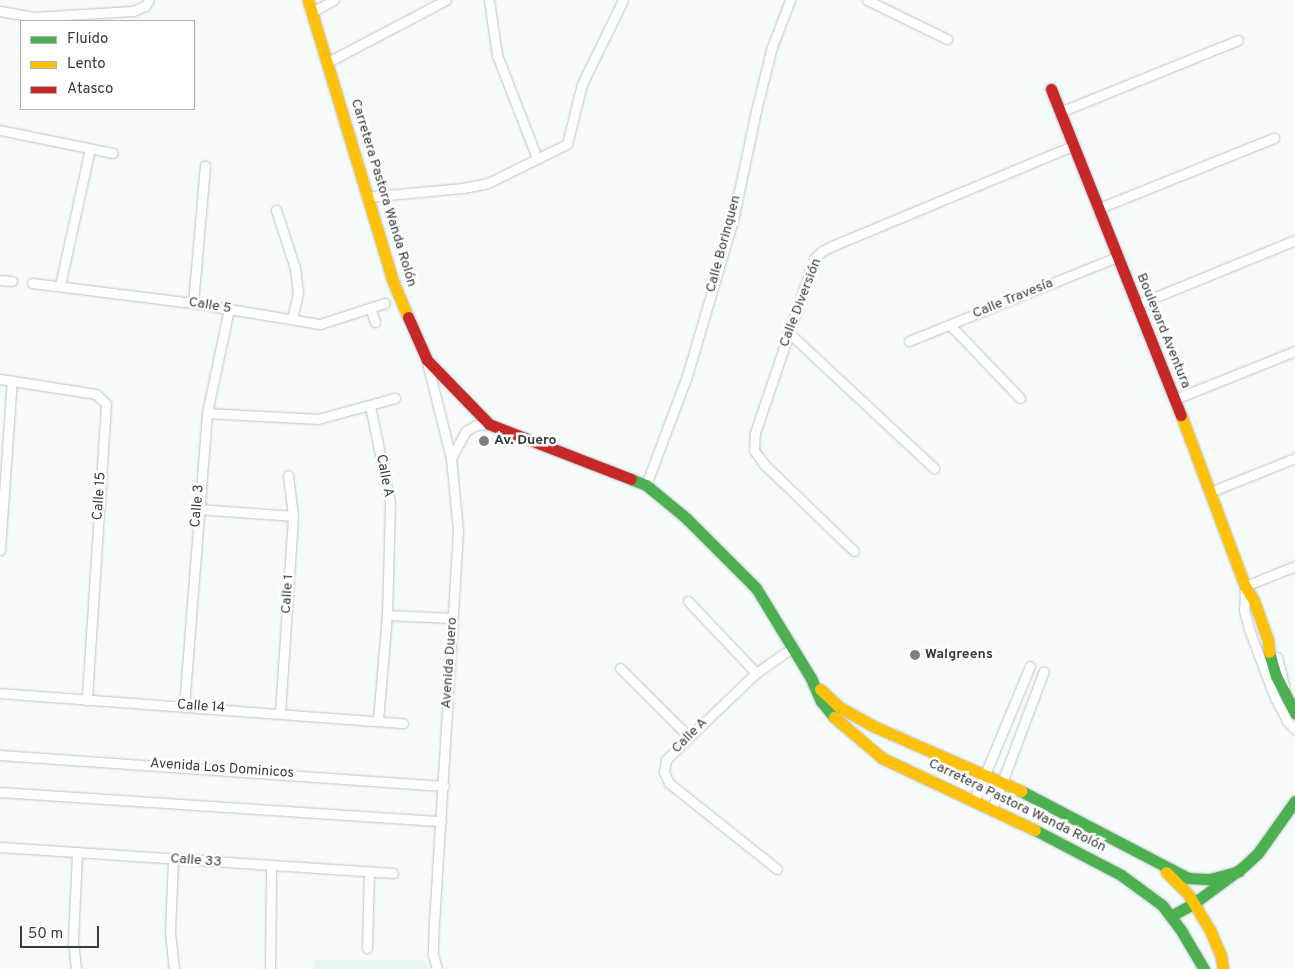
<!DOCTYPE html>
<html>
<head>
<meta charset="utf-8">
<style>
  body { margin:0 }
  #map { position:relative; width:1295px; height:969px; overflow:hidden; background:#f5fbfb; font-family:Overpass,sans-serif }
  div>[style] { position:absolute }
  .green>* { inset:0; background:#e3f7ec }
  .roads { filter:drop-shadow(0 0 1px #bfc3c3) drop-shadow(0 0 1px #bfc3c3) }
  .street>* { height:9px; margin:-4.5px; padding:0 4.5px; transform-origin:4.5px; border-radius:4.5px; background:#fefefe }
  .fast>* { height:11px; margin:-5.5px; padding:0 5.5px; transform-origin:5.5px; border-radius:5.5px; background:#4caf50 }
  .slow>* { height:11px; margin:-5.5px; padding:0 5.5px; transform-origin:5.5px; border-radius:5.5px; background:#ffc107 }
  .jam>* { height:11px; margin:-5.5px; padding:0 5.5px; transform-origin:5.5px; border-radius:5.5px; background:#c62828 }
  .dots>* { width:14px; height:14px; translate:-50% -50%; box-sizing:border-box; border:2px solid #fff; border-radius:50% }
  span { translate:-50% -50%; white-space:nowrap; text-align:center; line-height:1.15; -webkit-text-stroke:5px #fff; paint-order:stroke }
  .street-label { font-size:14px; color:#383c3c }
  .poi-label { font-size:14px; color:#383c3c; font-weight:700 }
  .left { translate:0 -50%; text-align:left }
  .legend { position:absolute; left:20px; top:20px; width:175px; height:90px; box-sizing:border-box; background:#fff; border:1px solid #afb1b1; margin:0; padding:6px 9px; list-style:none; font-size:15px; color:#383c3c }
  .legend li { display:flex; align-items:center; gap:10px; height:25px }
  .legend b { width:25px; border:1px solid #afb1b1 }
  .scale { position:absolute; left:20px; top:926px; width:79px; height:22px; box-sizing:border-box; border:2px solid #383c3c; border-top:0; padding-left:6px; font-size:15px; line-height:18px; white-space:nowrap; color:#383c3c; -webkit-text-stroke:4px #fff; paint-order:stroke }
</style>
</head>
<body>
<div id="map">
  <div class="green">
    <div style="clip-path:polygon(313px 960px,424px 960px,428px 969px,315px 969px)"></div>
  </div>
  <div class="roads">
    <div class="street">
      <div style="left:489px;top:0;width:56px;rotate:81.7deg"></div>
      <div style="left:497px;top:55px;width:110px;rotate:68.8deg"></div>
      <div style="left:867px;top:0;width:89px;rotate:26deg"></div>
      <div style="left:0;top:11px;width:35px;rotate:10deg"></div>
      <div style="left:34px;top:17px;width:99px;rotate:-3.5deg"></div>
      <div style="left:133px;top:11px;width:13px;rotate:-23deg"></div>
      <div style="left:145px;top:6px;width:7px;rotate:-56deg"></div>
      <div style="left:312px;top:12px;width:25px;rotate:-29deg"></div>
      <div style="left:328px;top:62px;width:133px;rotate:-27.7deg"></div>
      <div style="left:1060px;top:112px;width:192px;rotate:-22deg"></div>
      <div style="left:0;top:130px;width:115px;rotate:11.5deg"></div>
      <div style="left:366px;top:197px;width:97px;rotate:-5.3deg"></div>
      <div style="left:463px;top:188px;width:25px;rotate:-11deg"></div>
      <div style="left:488px;top:183px;width:88px;rotate:-26.3deg"></div>
      <div style="left:567px;top:144px;width:62px;rotate:-76deg"></div>
      <div style="left:582px;top:84px;width:93px;rotate:-64deg"></div>
      <div style="left:1097px;top:209px;width:191px;rotate:-21.9deg"></div>
      <div style="left:276px;top:210px;width:61px;rotate:71.9deg"></div>
      <div style="left:295px;top:268px;width:25px;rotate:83deg"></div>
      <div style="left:298px;top:293px;width:26px;rotate:103deg"></div>
      <div style="left:0;top:280px;width:12px;rotate:5deg"></div>
      <div style="left:32px;top:283px;width:162px;rotate:7.1deg"></div>
      <div style="left:193px;top:303px;width:129px;rotate:9.4deg"></div>
      <div style="left:320px;top:324px;width:68px;rotate:-17.9deg"></div>
      <div style="left:60px;top:285px;width:139px;rotate:-77.6deg"></div>
      <div style="left:193px;top:303px;width:138px;rotate:-85deg"></div>
      <div style="left:1136px;top:305px;width:172px;rotate:-22.2deg"></div>
      <div style="left:370px;top:308px;width:15px;rotate:70deg"></div>
      <div style="left:950px;top:325px;width:101px;rotate:46.2deg"></div>
      <div style="left:788px;top:332px;width:200px;rotate:43deg"></div>
      <div style="left:909px;top:341px;width:224px;rotate:-22deg"></div>
      <div style="left:427px;top:362px;width:99px;rotate:76deg"></div>
      <div style="left:451px;top:458px;width:73px;rotate:84.5deg"></div>
      <div style="left:458px;top:531px;width:389px;rotate:93.5deg"></div>
      <div style="left:434px;top:919px;width:36px;rotate:92deg"></div>
      <div style="left:433px;top:955px;width:15px;rotate:74deg"></div>
      <div style="left:0;top:379px;width:97px;rotate:8.9deg"></div>
      <div style="left:96px;top:394px;width:14px;rotate:45deg"></div>
      <div style="left:106px;top:404px;width:297px;rotate:93.7deg"></div>
      <div style="left:1175px;top:399px;width:129px;rotate:-21.8deg"></div>
      <div style="left:370px;top:406px;width:99px;rotate:78.3deg"></div>
      <div style="left:390px;top:503px;width:112px;rotate:91.5deg"></div>
      <div style="left:387px;top:615px;width:105px;rotate:94.9deg"></div>
      <div style="left:207px;top:413px;width:111px;rotate:3.1deg"></div>
      <div style="left:318px;top:419px;width:80px;rotate:-15.3deg"></div>
      <div style="left:451px;top:458px;width:31px;rotate:-61deg"></div>
      <div style="left:466px;top:431px;width:12px;rotate:-31deg"></div>
      <div style="left:476px;top:425px;width:13px;rotate:-4deg"></div>
      <div style="left:646px;top:485px;width:116px;rotate:-69.4deg"></div>
      <div style="left:687px;top:376px;width:163px;rotate:-73.6deg"></div>
      <div style="left:733px;top:220px;width:111px;rotate:-78.1deg"></div>
      <div style="left:756px;top:111px;width:66px;rotate:-76deg"></div>
      <div style="left:772px;top:47px;width:50px;rotate:-69deg"></div>
      <div style="left:1210px;top:492px;width:92px;rotate:-21.8deg"></div>
      <div style="left:198px;top:509px;width:95px;rotate:4.2deg"></div>
      <div style="left:0;top:550px;width:170px;rotate:-86deg"></div>
      <div style="left:854px;top:551px;width:125px;rotate:-136deg"></div>
      <div style="left:764px;top:464px;width:17px;rotate:-126deg"></div>
      <div style="left:754px;top:450px;width:17px;rotate:-87deg"></div>
      <div style="left:755px;top:433px;width:184px;rotate:-71.3deg"></div>
      <div style="left:814px;top:259px;width:11px;rotate:-45deg"></div>
      <div style="left:822px;top:251px;width:11px;rotate:-27deg"></div>
      <div style="left:832px;top:246px;width:260px;rotate:-22.6deg"></div>
      <div style="left:1295px;top:566px;width:54px;rotate:158.2deg"></div>
      <div style="left:1245px;top:586px;width:24px;rotate:92deg"></div>
      <div style="left:1244px;top:610px;width:23px;rotate:75deg"></div>
      <div style="left:1250px;top:632px;width:71px;rotate:69.3deg"></div>
      <div style="left:1275px;top:698px;width:26px;rotate:62deg"></div>
      <div style="left:1287px;top:721px;width:11px;rotate:45deg"></div>
      <div style="left:688px;top:601px;width:99px;rotate:46.6deg"></div>
      <div style="left:387px;top:615px;width:66px;rotate:2.6deg"></div>
      <div style="left:1277px;top:657px;width:30px;rotate:76deg"></div>
      <div style="left:620px;top:668px;width:98px;rotate:45deg"></div>
      <div style="left:0;top:693px;width:404px;rotate:4.3deg"></div>
      <div style="left:184px;top:706px;width:294px;rotate:-85.5deg"></div>
      <div style="left:207px;top:413px;width:106px;rotate:-78.1deg"></div>
      <div style="left:280px;top:713px;width:197px;rotate:-86.2deg"></div>
      <div style="left:293px;top:516px;width:41px;rotate:-97deg"></div>
      <div style="left:0;top:755px;width:445px;rotate:4deg"></div>
      <div style="left:0;top:792px;width:442px;rotate:3.8deg"></div>
      <div style="left:974px;top:801px;width:146px;rotate:-67.5deg"></div>
      <div style="left:992px;top:809px;width:147px;rotate:-69.4deg"></div>
      <div style="left:0;top:847px;width:394px;rotate:3.8deg"></div>
      <div style="left:173px;top:860px;width:72px;rotate:92.4deg"></div>
      <div style="left:170px;top:932px;width:37px;rotate:84deg"></div>
      <div style="left:777px;top:869px;width:138px;rotate:-141.5deg"></div>
      <div style="left:669px;top:783px;width:12px;rotate:-114deg"></div>
      <div style="left:664px;top:772px;width:12px;rotate:-81deg"></div>
      <div style="left:666px;top:760px;width:33px;rotate:-45deg"></div>
      <div style="left:689px;top:737px;width:93px;rotate:-43.7deg"></div>
      <div style="left:756px;top:673px;width:44px;rotate:-34.8deg"></div>
      <div style="left:367px;top:948px;width:76px;rotate:-88.5deg"></div>
      <div style="left:76px;top:969px;width:30px;rotate:-96deg"></div>
      <div style="left:73px;top:939px;width:86px;rotate:-87.3deg"></div>
      <div style="left:270px;top:969px;width:103px;rotate:-89.4deg"></div>
    </div>
    <div class="fast">
      <div style="left:631px;top:479px;width:16px;rotate:22deg"></div>
      <div style="left:646px;top:485px;width:52px;rotate:39.5deg"></div>
      <div style="left:686px;top:518px;width:99px;rotate:45deg"></div>
      <div style="left:756px;top:588px;width:105px;rotate:58.6deg"></div>
      <div style="left:811px;top:678px;width:25px;rotate:67deg"></div>
      <div style="left:821px;top:701px;width:21px;rotate:51deg"></div>
      <div style="left:1269px;top:652px;width:25px;rotate:74deg"></div>
      <div style="left:1276px;top:676px;width:42px;rotate:62.8deg"></div>
      <div style="left:1021px;top:791px;width:188px;rotate:27.5deg"></div>
      <div style="left:1188px;top:878px;width:22px;rotate:3deg"></div>
      <div style="left:1210px;top:879px;width:30px;rotate:-15deg"></div>
      <div style="left:1035px;top:830px;width:97px;rotate:27.6deg"></div>
      <div style="left:1121px;top:875px;width:51px;rotate:36.2deg"></div>
      <div style="left:1162px;top:905px;width:34px;rotate:53deg"></div>
      <div style="left:1182px;top:932px;width:43px;rotate:59.3deg"></div>
      <div style="left:1171px;top:916px;width:26px;rotate:-29deg"></div>
      <div style="left:1194px;top:903px;width:61px;rotate:-36.3deg"></div>
      <div style="left:1243px;top:867px;width:21px;rotate:-43deg"></div>
      <div style="left:1258px;top:853px;width:64px;rotate:-54.6deg"></div>
    </div>
    <div class="slow">
      <div style="left:308px;top:0;width:291px;rotate:73.2deg"></div>
      <div style="left:392px;top:279px;width:41px;rotate:67.2deg"></div>
      <div style="left:1181px;top:415px;width:183px;rotate:69.5deg"></div>
      <div style="left:1245px;top:586px;width:17px;rotate:59deg"></div>
      <div style="left:1254px;top:601px;width:41px;rotate:70.3deg"></div>
      <div style="left:1268px;top:640px;width:12px;rotate:85deg"></div>
      <div style="left:820px;top:689px;width:26px;rotate:43deg"></div>
      <div style="left:839px;top:707px;width:39px;rotate:29deg"></div>
      <div style="left:873px;top:726px;width:162px;rotate:23.7deg"></div>
      <div style="left:834px;top:717px;width:63px;rotate:40.5deg"></div>
      <div style="left:882px;top:758px;width:169px;rotate:25.2deg"></div>
      <div style="left:1166px;top:872px;width:31px;rotate:45deg"></div>
      <div style="left:1188px;top:894px;width:42px;rotate:58.6deg"></div>
      <div style="left:1210px;top:930px;width:28px;rotate:67deg"></div>
      <div style="left:1221px;top:956px;width:13px;rotate:81deg"></div>
    </div>
    <div class="jam">
      <div style="left:1051px;top:89px;width:351px;rotate:68.3deg"></div>
      <div style="left:408px;top:317px;width:47px;rotate:66.2deg"></div>
      <div style="left:427px;top:360px;width:89px;rotate:45.9deg"></div>
      <div style="left:489px;top:424px;width:152px;rotate:21.2deg"></div>
    </div>
  </div>
  <div class="dots">
    <div style="left:484px;top:441px;background:#7a7f7f"></div>
    <div style="left:915px;top:655px;background:#7a7f7f"></div>
  </div>
  <div class="street-label">
    <span style="left:383px;top:193px;rotate:73deg">Carretera Pastora Wanda Rolón</span>
    <span style="left:724px;top:244px;rotate:-75deg">Calle Borinquen</span>
    <span style="left:1013px;top:299px;rotate:-22deg">Calle Travesía</span>
    <span style="left:801px;top:303px;rotate:-69deg">Calle Diversión</span>
    <span style="left:210px;top:306px;rotate:9deg">Calle 5</span>
    <span style="left:1163px;top:331px;rotate:68deg">Boulevard Aventura</span>
    <span style="left:384px;top:476px;rotate:79deg">Calle A</span>
    <span style="left:100px;top:496px;rotate:-86deg">Calle 15</span>
    <span style="left:198px;top:506px;rotate:-85deg">Calle 3</span>
    <span style="left:288px;top:594px;rotate:-86deg">Calle 1</span>
    <span style="left:450px;top:663px;rotate:-86deg">Avenida Duero</span>
    <span style="left:201px;top:707px;rotate:4deg">Calle 14</span>
    <span style="left:690px;top:736px;rotate:-45deg">Calle A</span>
    <span style="left:222px;top:769px;rotate:4deg">Avenida Los Dominicos</span>
    <span style="left:1017px;top:806px;rotate:26deg">Carretera Pastora Wanda Rolón</span>
    <span style="left:196px;top:861px;rotate:4deg">Calle 33</span>
  </div>
  <div class="poi-label">
    <span class="left" style="left:494px;top:441px">Av. Duero</span>
    <span class="left" style="left:925px;top:655px">Walgreens</span>
  </div>
  <ul class="legend">
  <li><b style="height:6px;background:#4caf50"></b>Fluido</li>
  <li><b style="height:6px;background:#ffc107"></b>Lento</li>
  <li><b style="height:6px;background:#c62828"></b>Atasco</li>
  </ul>
  <div class="scale">50 m</div>
</div>
</body>
</html>
